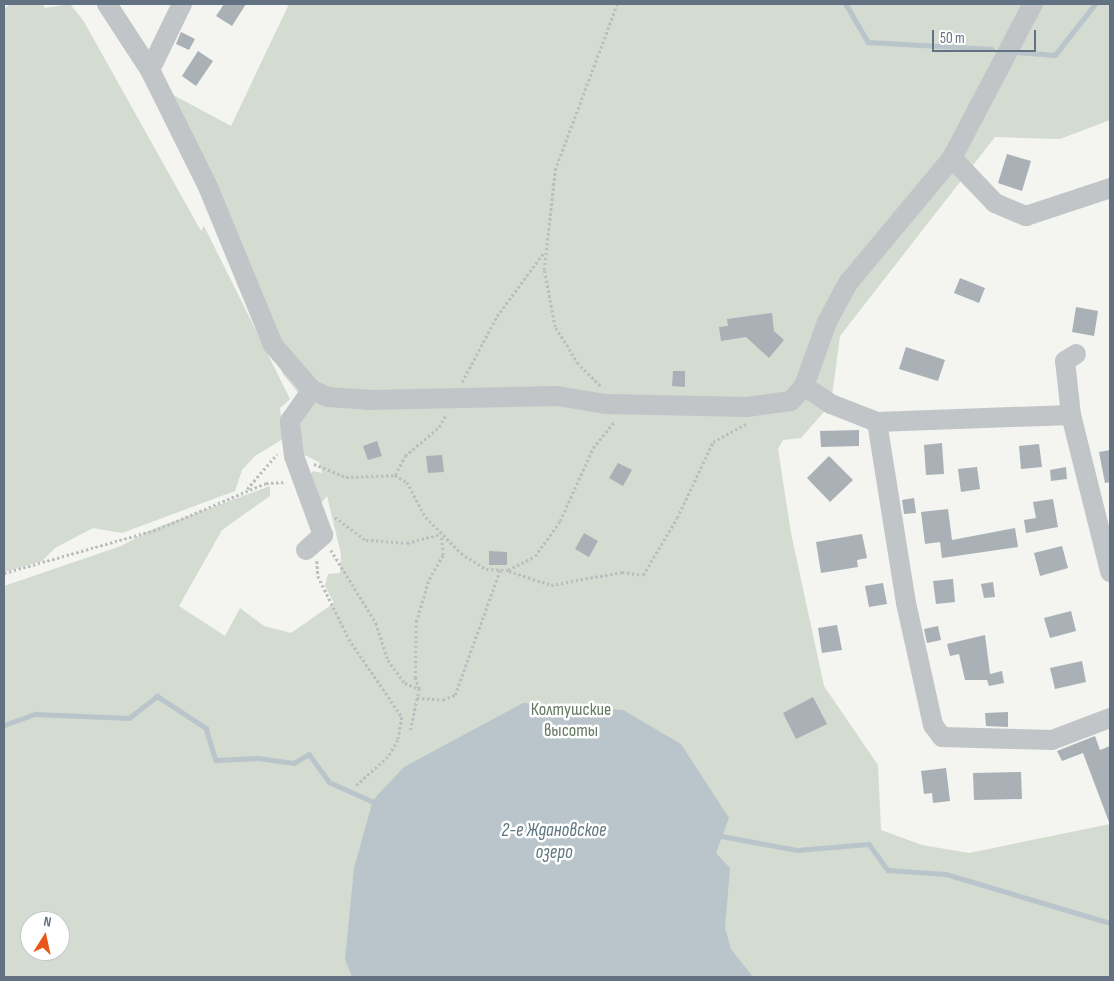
<!DOCTYPE html>
<html>
<head>
<meta charset="utf-8">
<style>
  body { margin:0 }
  #map { position:relative; width:1114px; height:981px; overflow:hidden; background:#f4f4f0; font-family:"Sofia Sans Condensed",sans-serif }
  div>[style] { position:absolute }
  .green>* { inset:0; background:#d4dbd1 }
  .water>* { inset:0; background:#bac5cb }
  .stream>* { height:4.5px; margin:-2.25px; padding:0 2.25px; transform-origin:2.25px; border-radius:2.25px; background:#bac5cb }
  .building>* { inset:0; background:#a9b0b6 }
  .path>* { height:2.5px; margin-top:-1.25px; transform-origin:0; background:repeating-linear-gradient(90deg,#bbbdbf 0 2.5px,transparent 0 5px) }
  .minor>* { height:20px; margin:-10px; padding:0 10px; transform-origin:10px; border-radius:10px; background:#c1c5c8 }
  span { translate:-50% -50%; white-space:nowrap; text-align:center; line-height:1.15; -webkit-text-stroke:5px #fff; paint-order:stroke }
  .park-label { font-size:18px; color:#657961 }
  .water-label { font-size:19px; color:#5d757f; font-style:italic }
  .frame { position:absolute; inset:0; border:5px solid #627282; pointer-events:none }
  .north { position:absolute; left:20px; top:911px; width:50px; height:50px; box-sizing:border-box; background:#fff; border:1px solid #c0c7cd; border-radius:50%; rotate:10deg; font-size:14px; font-weight:700; line-height:20px; text-align:center; color:#627282 }
  .north::after { content:''; display:block; margin:auto; width:18px; height:22px; background:#e8561c; clip-path:polygon(50% 0,100% 100%,50% 72%,0 100%) }
  .scale { position:absolute; left:932px; top:30px; width:104px; height:22px; box-sizing:border-box; border:2px solid #627282; border-top:0; padding-left:6px; font-size:15px; line-height:18px; white-space:nowrap; color:#627282; -webkit-text-stroke:4px #fff; paint-order:stroke }
</style>
</head>
<body>
<div id="map">
  <div class="green">
    <div style="clip-path:polygon(10px 4px,42px 4px,45px 8px,70px 4px,83px 20px,201px 231px,204px 226px,290px 399px,280px 408px,283px 439px,255px 456px,242px 470px,235px 491px,122px 533px,93px 528px,55px 548px,42px 561px,4px 572px,4px 9px)"></div>
    <div style="clip-path:polygon(evenodd,289px 4px,1110px 4px,1110px 120px,1060px 139px,995px 137px,840px 336px,831px 404px,801px 438px,783px 440px,778px 449px,791px 533px,824px 686px,878px 765px,881px 830px,922px 845px,969px 853px,1110px 824px,1110px 977px,4px 977px,4px 586px,121px 546px,153px 529px,270px 486px,270px 496px,222px 530px,179px 606px,225px 636px,240px 608px,264px 626px,291px 633px,334px 603px,325px 586px,328px 574px,340px 573px,341px 554px,327px 496px,321px 503px,309px 476px,313px 471px,322px 473px,319px 462px,300px 453px,293px 440px,304px 400px,283px 374px,222px 226px,151px 83px,231px 126px,289px 4px,30px 921px,60px 921px,60px 951px,30px 951px,30px 921px)"></div>
  </div>
  <div class="water">
    <div style="clip-path:polygon(523px 703px,623px 710px,681px 744px,729px 818px,716px 853px,730px 868px,725px 928px,731px 949px,753px 977px,352px 977px,345px 959px,354px 868px,373px 800px,404px 767px)"></div>
  </div>
  <div class="stream">
    <div style="left:846px;top:4px;width:44px;rotate:59.9deg"></div>
    <div style="left:868px;top:42px;width:124px;rotate:3.2deg"></div>
    <div style="left:1015px;top:52px;width:40px;rotate:4.3deg"></div>
    <div style="left:1055px;top:55px;width:65px;rotate:-51.9deg"></div>
    <div style="left:4px;top:725px;width:33px;rotate:-20deg"></div>
    <div style="left:35px;top:714px;width:94px;rotate:2.4deg"></div>
    <div style="left:129px;top:718px;width:36px;rotate:-38deg"></div>
    <div style="left:157px;top:696px;width:59px;rotate:33.1deg"></div>
    <div style="left:206px;top:728px;width:34px;rotate:73deg"></div>
    <div style="left:216px;top:760px;width:42px;rotate:-2.7deg"></div>
    <div style="left:258px;top:758px;width:36px;rotate:8deg"></div>
    <div style="left:294px;top:763px;width:17px;rotate:-31deg"></div>
    <div style="left:309px;top:754px;width:34px;rotate:54deg"></div>
    <div style="left:329px;top:782px;width:54px;rotate:24.2deg"></div>
    <div style="left:716px;top:835px;width:82px;rotate:10.5deg"></div>
    <div style="left:797px;top:850px;width:72px;rotate:-4.8deg"></div>
    <div style="left:869px;top:844px;width:32px;rotate:54deg"></div>
    <div style="left:888px;top:870px;width:58px;rotate:3.9deg"></div>
    <div style="left:946px;top:874px;width:171px;rotate:16.6deg"></div>
  </div>
  <div class="building">
    <div style="clip-path:polygon(224px 4px,246px 4px,232px 26px,216px 16px)"></div>
    <div style="clip-path:polygon(181px 32px,195px 39px,189px 50px,176px 44px)"></div>
    <div style="clip-path:polygon(198px 51px,213px 61px,196px 86px,182px 76px)"></div>
    <div style="clip-path:polygon(1007px 154px,1031px 161px,1022px 191px,998px 183px)"></div>
    <div style="clip-path:polygon(960px 278px,985px 288px,979px 303px,954px 293px)"></div>
    <div style="clip-path:polygon(1076px 307px,1098px 311px,1094px 336px,1072px 332px)"></div>
    <div style="clip-path:polygon(772px 313px,774px 331px,784px 340px,769px 358px,746px 337px,721px 341px,719px 327px,728px 326px,727px 319px)"></div>
    <div style="clip-path:polygon(906px 347px,945px 360px,938px 381px,899px 369px)"></div>
    <div style="clip-path:polygon(673px 371px,685px 371px,685px 387px,672px 386px)"></div>
    <div style="clip-path:polygon(859px 430px,859px 446px,821px 447px,820px 431px)"></div>
    <div style="clip-path:polygon(377px 441px,382px 456px,368px 460px,363px 446px)"></div>
    <div style="clip-path:polygon(942px 443px,944px 474px,926px 475px,924px 445px)"></div>
    <div style="clip-path:polygon(1039px 444px,1042px 467px,1021px 469px,1019px 446px)"></div>
    <div style="clip-path:polygon(1110px 450px,1110px 482px,1105px 483px,1099px 452px)"></div>
    <div style="clip-path:polygon(442px 455px,444px 472px,428px 473px,426px 456px)"></div>
    <div style="clip-path:polygon(829px 456px,853px 480px,830px 502px,807px 478px)"></div>
    <div style="clip-path:polygon(618px 463px,632px 470px,623px 486px,609px 478px)"></div>
    <div style="clip-path:polygon(977px 467px,980px 489px,961px 492px,958px 469px)"></div>
    <div style="clip-path:polygon(1066px 467px,1067px 479px,1051px 481px,1050px 470px)"></div>
    <div style="clip-path:polygon(914px 498px,916px 513px,904px 514px,902px 500px)"></div>
    <div style="clip-path:polygon(1053px 499px,1058px 527px,1026px 533px,1024px 520px,1036px 518px,1033px 502px)"></div>
    <div style="clip-path:polygon(948px 509px,952px 540px,1015px 528px,1018px 547px,942px 558px,940px 542px,925px 544px,921px 512px)"></div>
    <div style="clip-path:polygon(584px 533px,598px 541px,589px 557px,575px 549px)"></div>
    <div style="clip-path:polygon(862px 534px,867px 558px,857px 560px,858px 567px,821px 573px,816px 542px)"></div>
    <div style="clip-path:polygon(1062px 546px,1068px 568px,1040px 576px,1034px 553px)"></div>
    <div style="clip-path:polygon(489px 551px,507px 552px,507px 565px,489px 565px)"></div>
    <div style="clip-path:polygon(953px 579px,955px 602px,936px 604px,933px 581px)"></div>
    <div style="clip-path:polygon(993px 582px,995px 597px,984px 598px,981px 584px)"></div>
    <div style="clip-path:polygon(883px 583px,887px 604px,869px 607px,865px 586px)"></div>
    <div style="clip-path:polygon(1071px 611px,1076px 631px,1050px 638px,1044px 618px)"></div>
    <div style="clip-path:polygon(837px 625px,842px 650px,822px 653px,818px 628px)"></div>
    <div style="clip-path:polygon(938px 626px,941px 640px,927px 643px,924px 629px)"></div>
    <div style="clip-path:polygon(985px 635px,990px 674px,1002px 671px,1004px 683px,989px 686px,987px 680px,965px 680px,959px 654px,950px 656px,947px 644px)"></div>
    <div style="clip-path:polygon(1082px 661px,1086px 682px,1055px 689px,1050px 668px)"></div>
    <div style="clip-path:polygon(813px 697px,827px 724px,796px 739px,783px 713px)"></div>
    <div style="clip-path:polygon(1008px 712px,1008px 727px,986px 726px,985px 713px)"></div>
    <div style="clip-path:polygon(1095px 736px,1100px 750px,1110px 746px,1109px 822px,1083px 753px,1062px 761px,1057px 751px)"></div>
    <div style="clip-path:polygon(946px 768px,950px 801px,933px 803px,932px 793px,924px 794px,921px 771px)"></div>
    <div style="clip-path:polygon(1021px 772px,1022px 799px,974px 800px,973px 773px)"></div>
  </div>
  <div class="path">
    <div style="left:462px;top:382px;width:75px;rotate:-62.1deg"></div>
    <div style="left:497px;top:316px;width:79px;rotate:-53.7deg"></div>
    <div style="left:600px;top:386px;width:31px;rotate:-135deg"></div>
    <div style="left:578px;top:364px;width:44px;rotate:-121.9deg"></div>
    <div style="left:555px;top:327px;width:58px;rotate:-100.9deg"></div>
    <div style="left:544px;top:270px;width:101px;rotate:-83.7deg"></div>
    <div style="left:555px;top:170px;width:177px;rotate:-69.5deg"></div>
    <div style="left:314px;top:464px;width:35px;rotate:22deg"></div>
    <div style="left:346px;top:477px;width:49px;rotate:-2.3deg"></div>
    <div style="left:395px;top:475px;width:14px;rotate:30deg"></div>
    <div style="left:407px;top:482px;width:40px;rotate:62deg"></div>
    <div style="left:426px;top:517px;width:50px;rotate:45.8deg"></div>
    <div style="left:461px;top:553px;width:30px;rotate:33deg"></div>
    <div style="left:486px;top:569px;width:22px;rotate:3deg"></div>
    <div style="left:508px;top:570px;width:30px;rotate:-27deg"></div>
    <div style="left:535px;top:556px;width:43px;rotate:-54.5deg"></div>
    <div style="left:560px;top:521px;width:80px;rotate:-65.7deg"></div>
    <div style="left:593px;top:448px;width:33px;rotate:-51deg"></div>
    <div style="left:395px;top:475px;width:21px;rotate:-62deg"></div>
    <div style="left:405px;top:456px;width:45px;rotate:-40.5deg"></div>
    <div style="left:439px;top:427px;width:13px;rotate:-61deg"></div>
    <div style="left:247px;top:489px;width:46px;rotate:-49.4deg"></div>
    <div style="left:335px;top:517px;width:39px;rotate:37deg"></div>
    <div style="left:366px;top:540px;width:41px;rotate:4.2deg"></div>
    <div style="left:407px;top:543px;width:35px;rotate:-15deg"></div>
    <div style="left:331px;top:550px;width:86px;rotate:58.3deg"></div>
    <div style="left:376px;top:623px;width:39px;rotate:72deg"></div>
    <div style="left:388px;top:660px;width:29px;rotate:54deg"></div>
    <div style="left:405px;top:683px;width:15px;rotate:23deg"></div>
    <div style="left:317px;top:561px;width:15px;rotate:86deg"></div>
    <div style="left:318px;top:576px;width:70px;rotate:63.8deg"></div>
    <div style="left:349px;top:639px;width:94px;rotate:55.8deg"></div>
    <div style="left:402px;top:717px;width:23px;rotate:100deg"></div>
    <div style="left:398px;top:740px;width:20px;rotate:120deg"></div>
    <div style="left:388px;top:757px;width:43px;rotate:137.8deg"></div>
    <div style="left:509px;top:571px;width:44px;rotate:18.4deg"></div>
    <div style="left:551px;top:585px;width:72px;rotate:-10.4deg"></div>
    <div style="left:622px;top:572px;width:21px;rotate:8deg"></div>
    <div style="left:643px;top:575px;width:66px;rotate:-59.2deg"></div>
    <div style="left:677px;top:518px;width:84px;rotate:-64.7deg"></div>
    <div style="left:713px;top:442px;width:38px;rotate:-29deg"></div>
    <div style="left:4px;top:573px;width:160px;rotate:-15.9deg"></div>
    <div style="left:158px;top:529px;width:117px;rotate:-23.1deg"></div>
    <div style="left:266px;top:483px;width:19px;rotate:-3deg"></div>
    <div style="left:417px;top:698px;width:26px;rotate:4deg"></div>
    <div style="left:443px;top:700px;width:13px;rotate:-23deg"></div>
    <div style="left:455px;top:695px;width:133px;rotate:-70.2deg"></div>
    <div style="left:410px;top:730px;width:42px;rotate:-77.6deg"></div>
    <div style="left:419px;top:689px;width:12px;rotate:-110deg"></div>
    <div style="left:415px;top:678px;width:56px;rotate:-89deg"></div>
    <div style="left:416px;top:622px;width:45px;rotate:-73.2deg"></div>
    <div style="left:429px;top:579px;width:28px;rotate:-60deg"></div>
    <div style="left:443px;top:555px;width:19px;rotate:-96deg"></div>
  </div>
  <div class="minor">
    <div style="left:107px;top:4px;width:79px;rotate:56.9deg"></div>
    <div style="left:182px;top:4px;width:73px;rotate:115.9deg"></div>
    <div style="left:150px;top:70px;width:131px;rotate:63.6deg"></div>
    <div style="left:208px;top:187px;width:171px;rotate:67.6deg"></div>
    <div style="left:273px;top:345px;width:60px;rotate:49.1deg"></div>
    <div style="left:312px;top:390px;width:17px;rotate:24deg"></div>
    <div style="left:328px;top:397px;width:39px;rotate:4deg"></div>
    <div style="left:367px;top:400px;width:190px;rotate:-1.2deg"></div>
    <div style="left:557px;top:396px;width:50px;rotate:9.3deg"></div>
    <div style="left:606px;top:404px;width:141px;rotate:1.2deg"></div>
    <div style="left:747px;top:407px;width:44px;rotate:-7.8deg"></div>
    <div style="left:791px;top:401px;width:20px;rotate:-49deg"></div>
    <div style="left:804px;top:386px;width:68px;rotate:-70.2deg"></div>
    <div style="left:827px;top:322px;width:44px;rotate:-61.7deg"></div>
    <div style="left:848px;top:283px;width:163px;rotate:-50.2deg"></div>
    <div style="left:952px;top:158px;width:174px;rotate:-62.3deg"></div>
    <div style="left:952px;top:158px;width:62px;rotate:46.3deg"></div>
    <div style="left:995px;top:203px;width:34px;rotate:23deg"></div>
    <div style="left:1026px;top:216px;width:89px;rotate:-18.4deg"></div>
    <div style="left:804px;top:386px;width:32px;rotate:34deg"></div>
    <div style="left:831px;top:404px;width:49px;rotate:21.4deg"></div>
    <div style="left:877px;top:422px;width:194px;rotate:-2.1deg"></div>
    <div style="left:1071px;top:415px;width:162px;rotate:76deg"></div>
    <div style="left:1071px;top:415px;width:54px;rotate:-96.3deg"></div>
    <div style="left:1065px;top:361px;width:13px;rotate:-32deg"></div>
    <div style="left:877px;top:422px;width:183px;rotate:80.9deg"></div>
    <div style="left:906px;top:603px;width:125px;rotate:77.5deg"></div>
    <div style="left:933px;top:725px;width:15px;rotate:53deg"></div>
    <div style="left:942px;top:737px;width:110px;rotate:1.6deg"></div>
    <div style="left:1052px;top:740px;width:62px;rotate:-20.8deg"></div>
    <div style="left:306px;top:550px;width:23px;rotate:-41deg"></div>
    <div style="left:323px;top:535px;width:84px;rotate:-110.2deg"></div>
    <div style="left:294px;top:456px;width:35px;rotate:-97deg"></div>
    <div style="left:290px;top:421px;width:38px;rotate:-55deg"></div>
  </div>
  <div class="park-label">
    <span style="left:571px;top:721px">Колтушские<br>высоты</span>
  </div>
  <div class="water-label">
    <span style="left:554px;top:842px">2-е Ждановское<br>озеро</span>
  </div>
  <div class="frame"></div>
  <div class="north">N</div>
  <div class="scale">50 m</div>
</div>
</body>
</html>
